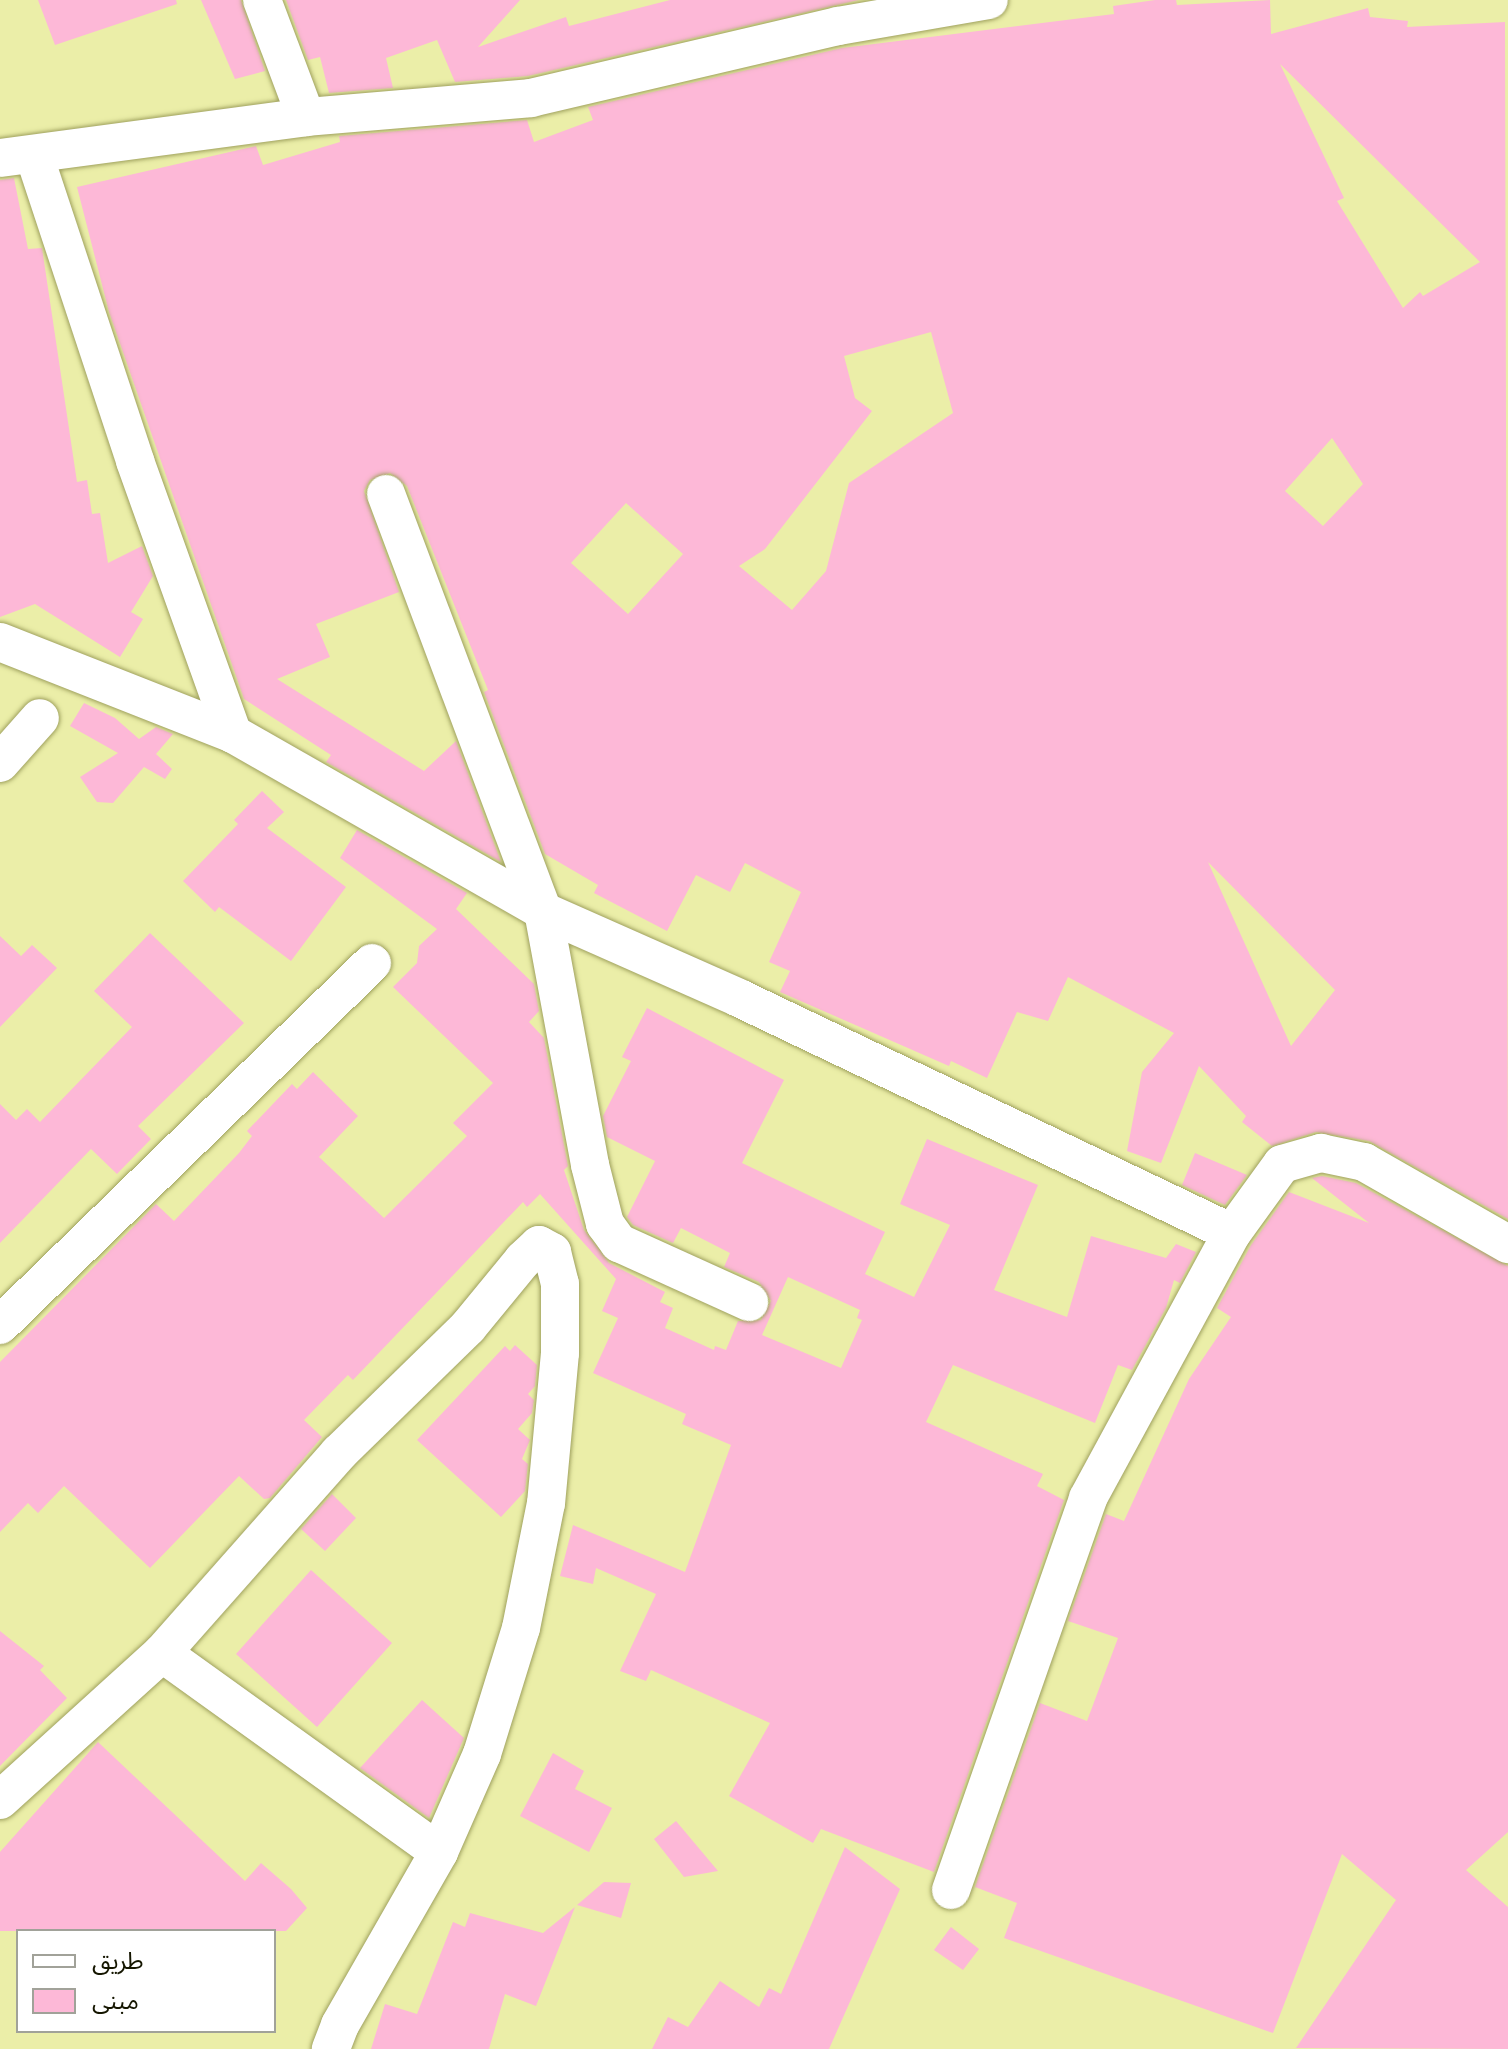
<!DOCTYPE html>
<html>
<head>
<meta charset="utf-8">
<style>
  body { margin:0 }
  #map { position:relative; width:1508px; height:2049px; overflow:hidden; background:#ebeea8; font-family:"Public Sans","Noto Sans Arabic",sans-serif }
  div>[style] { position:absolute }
  .building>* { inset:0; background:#fdb8d7 }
  .roads { filter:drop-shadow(0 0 2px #9fa15e) drop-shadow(0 0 2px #9fa15e) }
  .street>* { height:38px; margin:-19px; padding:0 19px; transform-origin:19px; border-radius:19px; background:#fff }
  span { translate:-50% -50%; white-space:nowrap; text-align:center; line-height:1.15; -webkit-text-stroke:7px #fff; paint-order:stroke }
  .legend { position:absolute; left:16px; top:1929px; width:260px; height:104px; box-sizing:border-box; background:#fff; border:2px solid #a1a299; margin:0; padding:10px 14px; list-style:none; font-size:24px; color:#151600 }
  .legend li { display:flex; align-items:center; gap:16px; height:40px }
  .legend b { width:40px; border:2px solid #a1a299 }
</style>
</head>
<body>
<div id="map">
  <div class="building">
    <div style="clip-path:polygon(38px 0,176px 0,177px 4px,55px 45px)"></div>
    <div style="clip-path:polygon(201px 0,241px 0,265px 71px,235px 79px)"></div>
    <div style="clip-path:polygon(286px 0,520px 0,478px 47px,566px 17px,569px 26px,670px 0,859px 0,528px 76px,455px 82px,437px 40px,386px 58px,393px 88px,329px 93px,320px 57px,308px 60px)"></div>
    <div style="clip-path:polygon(evenodd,1155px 0,1176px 0,1177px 5px,1270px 0,1271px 34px,1368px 8px,1370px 17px,1408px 21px,1407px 27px,1505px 22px,1508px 1219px,1369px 1141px,1316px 1132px,1272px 1146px,1242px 1122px,1246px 1116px,1199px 1066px,1161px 1163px,1127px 1151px,1142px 1072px,1174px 1033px,1068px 977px,1048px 1021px,1017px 1012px,987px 1078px,951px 1061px,949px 1066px,780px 992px,790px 971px,769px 962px,801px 892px,745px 863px,730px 892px,696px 875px,667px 931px,594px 893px,598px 885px,545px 854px,484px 692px,488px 690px,407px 486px,390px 473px,370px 480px,364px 491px,399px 592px,316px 624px,330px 657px,277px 679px,424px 771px,456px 741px,501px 862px,326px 762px,331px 755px,244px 699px,109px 312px,77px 187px,256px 146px,263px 165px,340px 142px,339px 136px,527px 120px,534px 142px,593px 120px,588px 107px,842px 48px,1114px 14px,1113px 6px,1155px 0,1280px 64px,1480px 262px,1423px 296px,1420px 292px,1403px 308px,1337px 201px,1344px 198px,1280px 64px,1155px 0,931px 332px,953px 413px,849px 483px,826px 571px,792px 610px,739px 566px,765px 549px,872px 411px,855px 398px,844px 356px,931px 332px,1155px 0,1332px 438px,1363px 484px,1323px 526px,1285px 491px,1332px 438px,1155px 0,626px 503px,683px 554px,628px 614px,571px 563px,626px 503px,1155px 0,1208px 862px,1335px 990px,1291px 1046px,1208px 862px)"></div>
    <div style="clip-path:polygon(14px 178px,28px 249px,42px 248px,77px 482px,87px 480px,92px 514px,100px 513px,108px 563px,142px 546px,153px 576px,131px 612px,143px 619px,120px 657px,35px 604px,0 617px,0 180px)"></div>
    <div style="clip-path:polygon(84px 703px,115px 718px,139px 739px,156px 727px,173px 734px,156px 754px,172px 769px,165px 779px,144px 767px,113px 803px,97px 802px,80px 777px,118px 753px,70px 726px)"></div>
    <div style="clip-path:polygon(262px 791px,284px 812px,267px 828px,346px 887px,291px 961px,219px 907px,215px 912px,183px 881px,238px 824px,234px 820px)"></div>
    <div style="clip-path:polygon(evenodd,357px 830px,467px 893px,456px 909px,534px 984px,539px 1011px,529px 1022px,544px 1038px,568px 1166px,564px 1170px,584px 1230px,609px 1263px,665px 1292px,660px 1302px,673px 1308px,665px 1328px,714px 1350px,715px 1346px,726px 1350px,738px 1321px,761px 1320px,771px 1301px,759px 1282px,724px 1267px,730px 1253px,681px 1228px,673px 1243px,633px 1225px,627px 1217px,655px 1161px,607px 1137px,603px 1116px,631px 1061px,622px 1057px,647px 1008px,784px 1080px,742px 1163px,885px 1232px,865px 1274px,914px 1297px,950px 1225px,900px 1204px,927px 1139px,1038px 1185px,994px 1290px,1067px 1317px,1091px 1236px,1166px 1258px,1176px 1244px,1196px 1252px,1180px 1283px,1174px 1280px,1166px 1308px,1132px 1370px,1118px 1365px,1095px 1423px,953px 1365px,926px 1422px,1043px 1474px,1037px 1486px,1064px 1500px,934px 1872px,821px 1829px,813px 1843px,729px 1796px,770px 1723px,651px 1670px,646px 1681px,620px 1671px,656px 1594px,596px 1568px,593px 1584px,560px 1576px,573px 1525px,685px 1572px,731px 1445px,682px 1424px,686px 1414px,593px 1373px,618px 1318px,602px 1311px,616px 1279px,540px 1194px,527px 1207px,523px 1202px,353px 1380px,348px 1375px,304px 1420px,322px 1437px,270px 1498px,264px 1499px,239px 1476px,150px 1568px,64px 1486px,38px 1513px,28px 1503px,0 1532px,0 1362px,156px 1204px,174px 1221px,239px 1153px,252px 1136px,247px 1131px,292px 1084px,297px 1089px,313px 1072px,358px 1116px,319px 1157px,384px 1218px,467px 1136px,453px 1123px,493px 1083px,393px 987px,417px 963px,419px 946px,437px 929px,340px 858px,357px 830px,788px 1277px,860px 1310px,857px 1318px,862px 1320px,841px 1368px,762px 1335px,788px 1277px)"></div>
    <div style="clip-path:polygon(150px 933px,244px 1023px,138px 1126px,151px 1139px,117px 1174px,91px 1149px,0 1243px,0 1104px,16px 1120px,27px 1109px,40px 1122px,132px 1027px,94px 991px)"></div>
    <div style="clip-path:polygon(0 936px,21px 956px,32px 945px,57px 968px,0 1027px)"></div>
    <div style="clip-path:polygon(1195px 1153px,1247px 1175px,1225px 1205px,1182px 1185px)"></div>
    <div style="clip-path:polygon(1322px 1176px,1356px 1183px,1508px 1266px,1508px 1832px,1466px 1870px,1508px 1907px,1508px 2049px,1296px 2048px,1396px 1900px,1342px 1854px,1273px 2033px,1004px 1938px,1017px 1903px,975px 1887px,1040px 1703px,1087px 1721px,1118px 1638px,1068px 1621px,1106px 1514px,1124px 1521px,1189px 1379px,1231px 1317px,1217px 1308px,1251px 1245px,1289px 1192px,1369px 1223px,1312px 1178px)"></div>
    <div style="clip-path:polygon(515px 1345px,537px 1365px,535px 1386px,528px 1394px,534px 1400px,532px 1413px,518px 1429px,530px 1440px,522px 1459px,528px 1464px,525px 1491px,501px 1517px,417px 1440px,505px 1346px,510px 1351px)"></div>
    <div style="clip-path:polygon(332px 1494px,356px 1518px,325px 1551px,301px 1529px)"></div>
    <div style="clip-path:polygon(311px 1570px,392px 1643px,317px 1727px,236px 1654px)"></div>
    <div style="clip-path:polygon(0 1631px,44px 1666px,40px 1670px,67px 1698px,0 1766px)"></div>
    <div style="clip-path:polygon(422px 1700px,464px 1738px,429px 1818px,360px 1768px)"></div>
    <div style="clip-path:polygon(98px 1742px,245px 1881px,261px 1863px,291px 1889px,307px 1908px,286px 1931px,0 1931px,0 1852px)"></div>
    <div style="clip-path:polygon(553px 1753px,584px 1771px,575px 1789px,612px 1808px,589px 1852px,520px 1816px)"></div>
    <div style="clip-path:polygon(676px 1821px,718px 1871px,684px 1877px,654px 1839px)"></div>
    <div style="clip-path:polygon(845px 1847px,900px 1889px,829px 2049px,652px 2049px,668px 2017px,688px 2027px,720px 1981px,759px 2007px,769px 1988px,781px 1994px)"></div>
    <div style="clip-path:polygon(604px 1882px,631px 1883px,621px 1918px,577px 1905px)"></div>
    <div style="clip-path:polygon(575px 1907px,536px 2006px,505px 1994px,489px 2049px,371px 2049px,385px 2004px,417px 2014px,453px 1922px,465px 1927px,470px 1913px,543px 1933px)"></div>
    <div style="clip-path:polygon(951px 1927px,979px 1949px,963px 1970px,934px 1950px)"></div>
  </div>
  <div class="roads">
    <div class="street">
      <div style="left:262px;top:0;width:125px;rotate:69.4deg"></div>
      <div style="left:34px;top:155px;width:322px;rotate:71.7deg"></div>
      <div style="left:135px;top:461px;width:290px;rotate:70.3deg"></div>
      <div style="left:0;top:158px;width:309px;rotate:-7.6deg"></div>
      <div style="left:306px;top:117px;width:226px;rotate:-4.8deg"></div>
      <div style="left:531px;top:98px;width:315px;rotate:-13.2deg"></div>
      <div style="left:838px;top:26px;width:153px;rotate:-9.8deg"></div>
      <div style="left:386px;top:494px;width:446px;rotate:69.4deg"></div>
      <div style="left:543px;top:911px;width:258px;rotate:79.5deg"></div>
      <div style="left:590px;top:1165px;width:61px;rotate:75.7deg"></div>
      <div style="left:605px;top:1224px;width:24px;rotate:54deg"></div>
      <div style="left:619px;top:1243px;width:143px;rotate:24.4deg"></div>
      <div style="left:0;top:642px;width:251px;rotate:21.5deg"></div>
      <div style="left:233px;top:734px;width:357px;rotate:29.7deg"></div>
      <div style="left:543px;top:911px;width:214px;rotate:23.9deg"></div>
      <div style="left:739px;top:998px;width:546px;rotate:25.49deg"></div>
      <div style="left:0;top:763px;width:60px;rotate:-48.4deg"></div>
      <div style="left:0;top:1325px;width:519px;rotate:-44.22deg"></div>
      <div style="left:162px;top:1653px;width:341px;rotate:35.7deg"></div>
      <div style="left:0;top:1800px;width:219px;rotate:-42.2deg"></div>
      <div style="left:162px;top:1653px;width:267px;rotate:-48.5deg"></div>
      <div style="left:339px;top:1453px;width:180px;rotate:-44.3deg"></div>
      <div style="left:468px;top:1327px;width:87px;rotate:-50.6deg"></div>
      <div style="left:523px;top:1260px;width:22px;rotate:-43deg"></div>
      <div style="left:539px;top:1245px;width:15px;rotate:28deg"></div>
      <div style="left:552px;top:1252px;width:33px;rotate:76deg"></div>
      <div style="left:560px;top:1284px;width:69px;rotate:90deg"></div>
      <div style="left:560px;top:1353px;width:151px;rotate:95.3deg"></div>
      <div style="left:546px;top:1503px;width:127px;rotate:101.3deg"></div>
      <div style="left:521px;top:1628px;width:132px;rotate:107.2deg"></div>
      <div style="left:482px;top:1754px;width:107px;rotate:113.7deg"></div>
      <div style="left:439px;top:1852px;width:199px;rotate:119.8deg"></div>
      <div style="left:340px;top:2025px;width:26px;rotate:111deg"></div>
      <div style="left:951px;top:1890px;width:415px;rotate:-70.7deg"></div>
      <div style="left:1088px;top:1498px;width:302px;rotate:-61.5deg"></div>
      <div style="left:1232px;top:1233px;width:85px;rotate:-54.1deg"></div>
      <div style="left:1282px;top:1164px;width:41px;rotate:-15.8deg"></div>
      <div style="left:1321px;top:1153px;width:44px;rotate:11.8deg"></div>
      <div style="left:1364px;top:1162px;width:166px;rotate:29.7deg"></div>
    </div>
  </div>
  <ul class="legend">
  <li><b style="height:10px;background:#fff"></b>طريق</li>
  <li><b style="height:22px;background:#fdb8d7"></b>مبنى</li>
  </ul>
</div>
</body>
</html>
